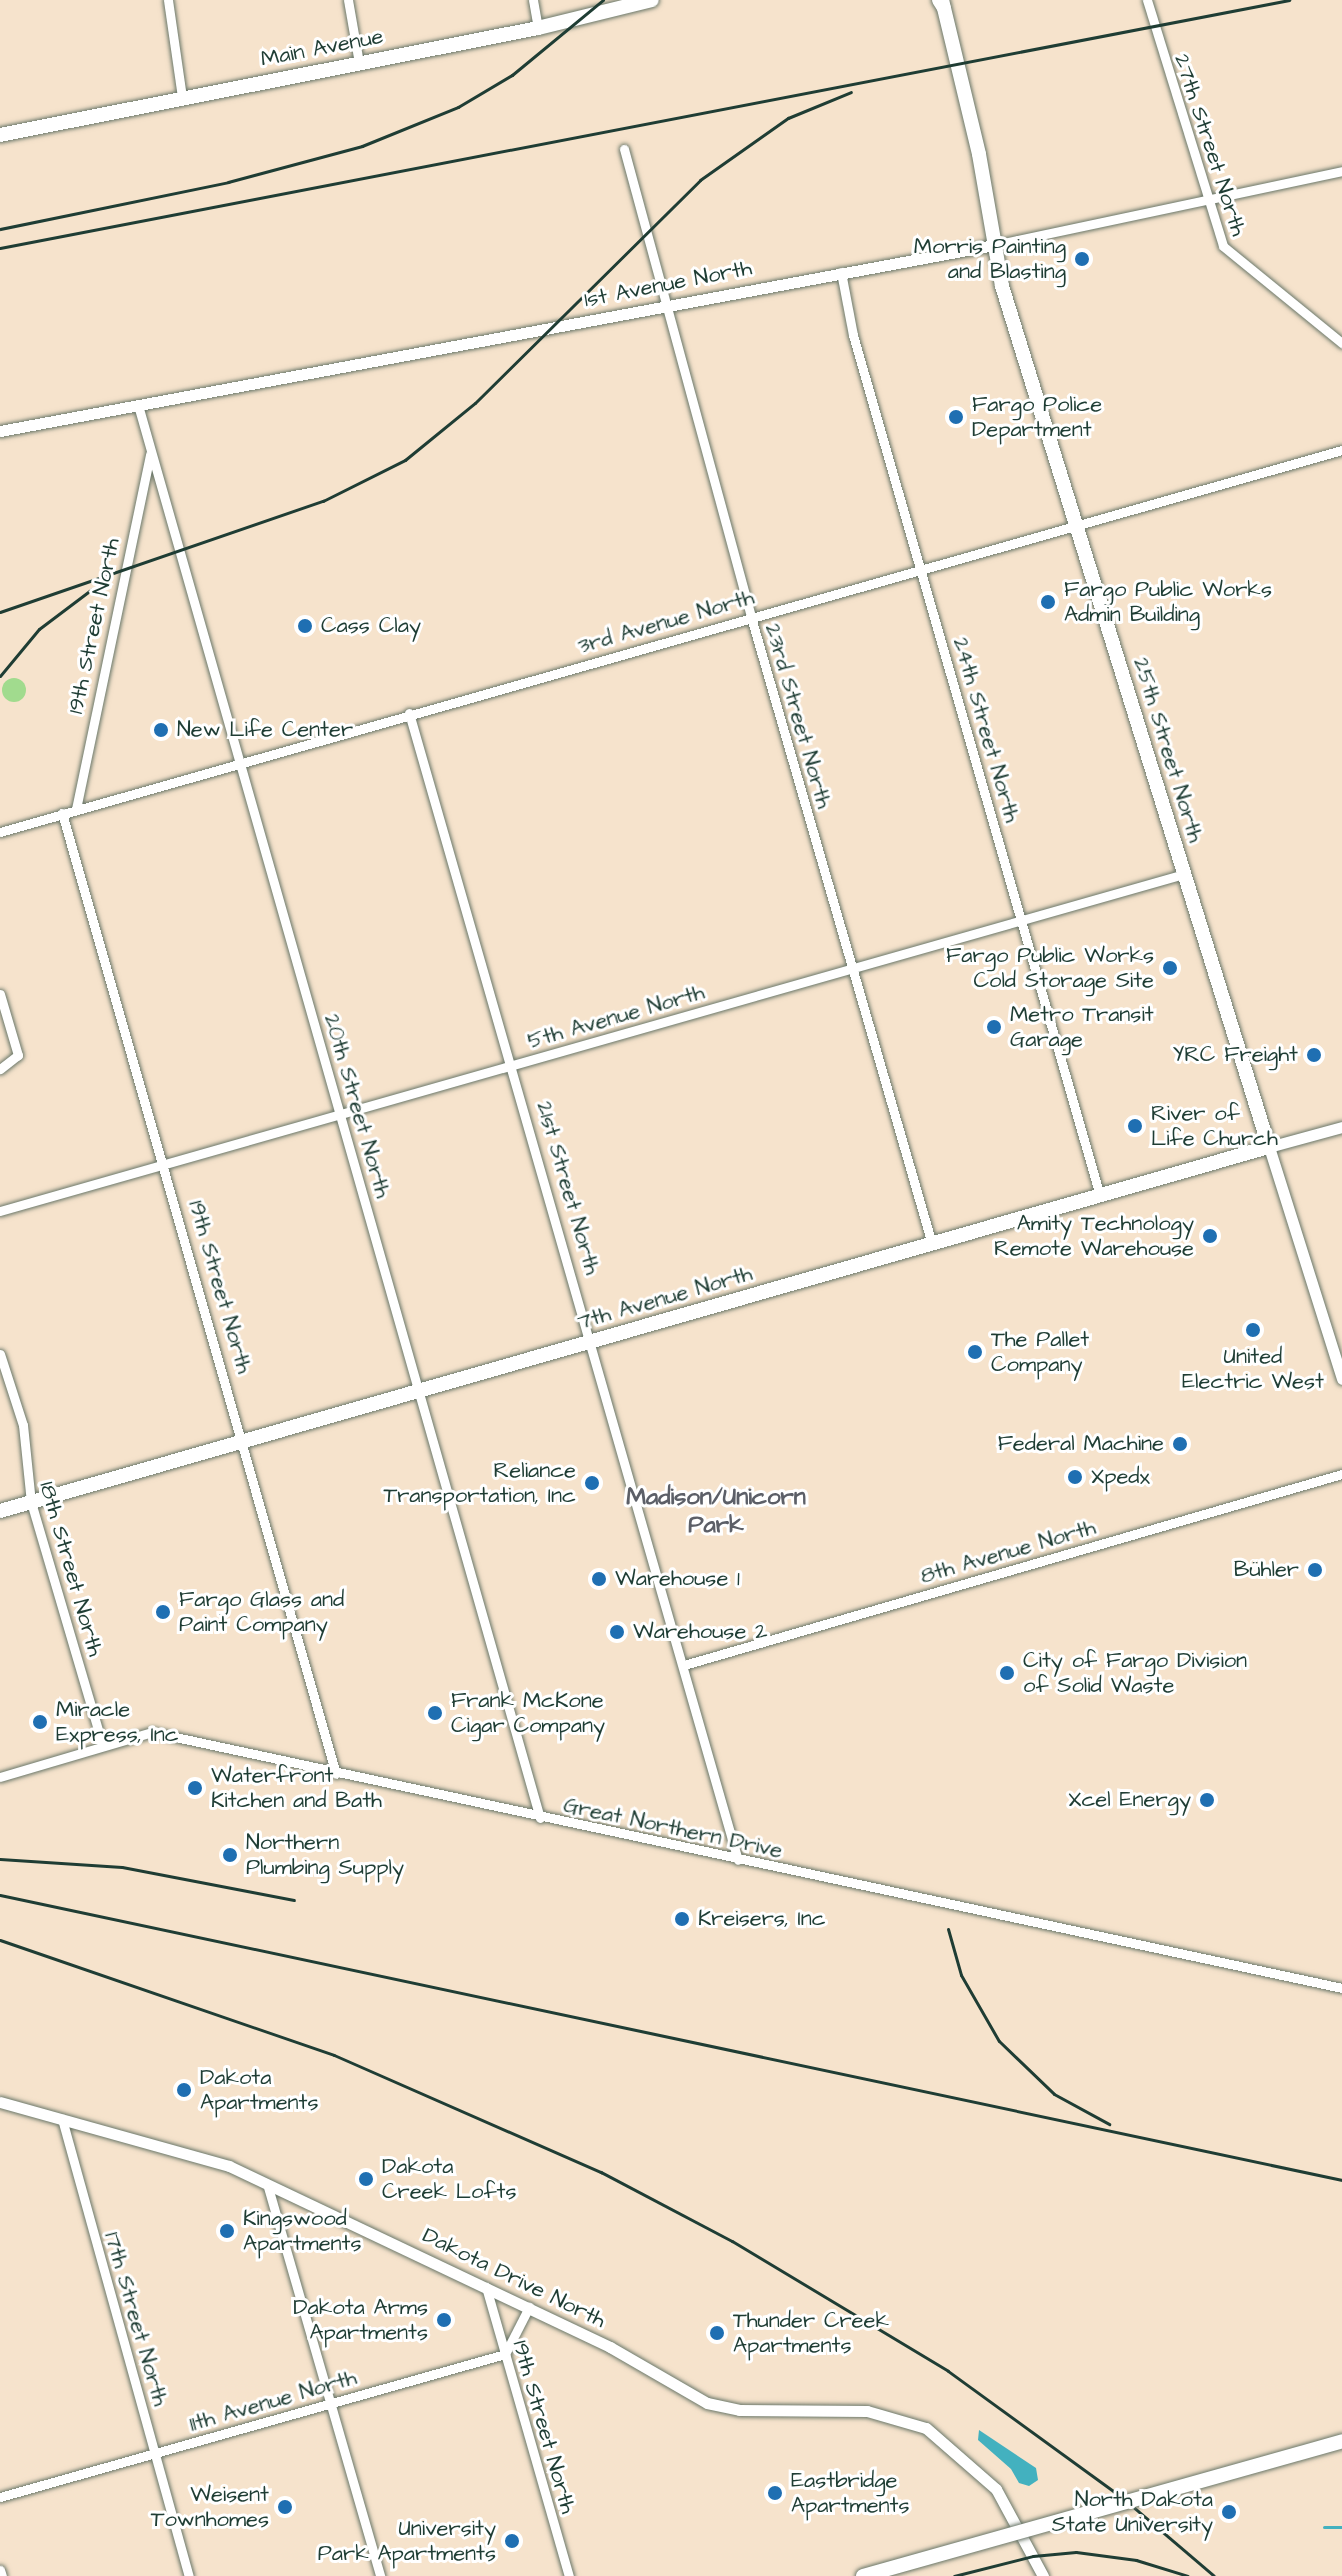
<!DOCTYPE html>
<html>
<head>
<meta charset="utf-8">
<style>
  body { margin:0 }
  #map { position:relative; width:1342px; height:2576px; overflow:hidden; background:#f6e3cc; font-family:"Architects Daughter",sans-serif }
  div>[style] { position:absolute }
  .green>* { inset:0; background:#a1db8e }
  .round { border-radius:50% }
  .water>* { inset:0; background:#43b1bf }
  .stream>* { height:3px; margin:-1.5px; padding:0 1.5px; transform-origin:1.5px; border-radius:1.5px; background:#43b1bf }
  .roads { filter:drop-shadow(0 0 2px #6a7769) drop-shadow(0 0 2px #6a7769) }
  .minor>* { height:9px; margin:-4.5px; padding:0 4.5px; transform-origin:4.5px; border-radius:4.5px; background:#fff }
  .tertiary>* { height:11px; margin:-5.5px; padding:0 5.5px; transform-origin:5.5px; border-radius:5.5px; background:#fff }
  .secondary>* { height:14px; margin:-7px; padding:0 7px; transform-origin:7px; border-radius:7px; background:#fff }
  .primary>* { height:14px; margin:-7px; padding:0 7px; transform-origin:7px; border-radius:7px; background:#fff }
  .rail>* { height:3px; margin:-1.5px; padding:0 1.5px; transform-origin:1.5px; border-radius:1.5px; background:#1f3d34 }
  .bridges { filter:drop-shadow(0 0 2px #6a7769) drop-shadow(0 0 2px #6a7769) }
  .secondary-bridge>* { height:14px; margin:-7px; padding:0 7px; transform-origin:7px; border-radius:7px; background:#fff }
  .dots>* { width:22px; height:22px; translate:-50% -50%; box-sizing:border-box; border:4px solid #fff; border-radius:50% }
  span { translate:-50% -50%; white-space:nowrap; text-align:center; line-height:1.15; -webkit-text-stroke:6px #fff; paint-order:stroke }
  .street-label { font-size:22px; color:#1f3d34 }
  .poi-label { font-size:22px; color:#1f3d34 }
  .right { translate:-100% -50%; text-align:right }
  .left { translate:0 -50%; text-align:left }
  .neighbourhood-label { font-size:24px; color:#5c5f67; font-weight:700 }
</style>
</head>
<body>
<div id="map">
  <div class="green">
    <div class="round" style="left:2px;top:678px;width:24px;height:24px"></div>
  </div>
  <div class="water">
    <div style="clip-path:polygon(979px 2430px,1036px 2468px,1038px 2480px,1029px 2486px,1019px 2483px,1011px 2469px,978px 2440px)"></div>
  </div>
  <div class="stream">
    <div style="left:1324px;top:2527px;width:18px"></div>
  </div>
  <div class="roads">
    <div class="minor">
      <div style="left:168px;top:0;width:98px;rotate:81.8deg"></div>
      <div style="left:348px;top:0;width:64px;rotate:80.1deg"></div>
      <div style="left:533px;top:0;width:28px;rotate:80deg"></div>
      <div style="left:1147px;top:0;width:257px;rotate:72.8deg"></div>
      <div style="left:1223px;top:246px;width:154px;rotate:39.2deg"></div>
      <div style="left:624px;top:149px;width:485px;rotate:74.8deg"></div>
      <div style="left:751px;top:617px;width:653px;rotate:73.9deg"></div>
      <div style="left:994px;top:245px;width:356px;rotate:-12deg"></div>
      <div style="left:841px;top:272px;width:64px;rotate:79.2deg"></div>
      <div style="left:853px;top:335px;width:896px;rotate:73.99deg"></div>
      <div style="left:138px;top:405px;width:1469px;rotate:74.12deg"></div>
      <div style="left:409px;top:713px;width:1193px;rotate:74deg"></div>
      <div style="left:76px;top:809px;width:362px;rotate:-78.2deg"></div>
      <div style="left:62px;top:813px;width:999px;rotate:74.09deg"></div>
      <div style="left:0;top:832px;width:1395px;rotate:-15.89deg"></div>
      <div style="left:0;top:994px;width:64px;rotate:73.6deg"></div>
      <div style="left:18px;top:1055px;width:23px;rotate:142deg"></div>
      <div style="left:0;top:1211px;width:1231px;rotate:-15.89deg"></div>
      <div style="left:0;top:1354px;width:75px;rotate:72.1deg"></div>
      <div style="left:23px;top:1425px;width:77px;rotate:84.1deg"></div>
      <div style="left:31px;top:1502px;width:254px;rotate:73.6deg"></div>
      <div style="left:684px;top:1665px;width:685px;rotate:-16.19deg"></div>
      <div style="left:0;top:1777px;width:159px;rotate:-16.5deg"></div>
      <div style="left:152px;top:1732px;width:1217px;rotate:12.14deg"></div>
      <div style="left:62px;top:2119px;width:474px;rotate:74.5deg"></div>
      <div style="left:268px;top:2187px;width:405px;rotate:73.9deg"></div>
      <div style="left:486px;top:2287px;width:301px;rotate:74deg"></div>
      <div style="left:0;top:2497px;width:525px;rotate:-15.81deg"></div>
      <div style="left:505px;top:2354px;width:53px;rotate:-62.9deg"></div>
      <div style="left:0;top:2570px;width:6px;rotate:72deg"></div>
    </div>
    <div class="tertiary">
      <div style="left:0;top:431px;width:1011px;rotate:-10.6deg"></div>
      <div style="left:1342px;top:1127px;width:76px;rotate:164.7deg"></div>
      <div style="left:1269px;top:1147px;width:243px;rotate:72.5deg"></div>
      <div style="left:0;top:2102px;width:238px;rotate:15.6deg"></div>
      <div style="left:229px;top:2166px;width:422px;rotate:25.4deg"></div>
      <div style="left:610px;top:2347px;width:112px;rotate:30deg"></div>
      <div style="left:707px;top:2403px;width:33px;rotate:12deg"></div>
      <div style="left:739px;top:2410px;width:128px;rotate:0.4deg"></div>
      <div style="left:867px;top:2411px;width:61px;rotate:16.1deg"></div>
      <div style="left:926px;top:2428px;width:93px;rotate:41.1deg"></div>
      <div style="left:996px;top:2489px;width:99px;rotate:61.6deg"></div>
    </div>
    <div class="secondary">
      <div style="left:0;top:1511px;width:1320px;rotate:-16.01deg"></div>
      <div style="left:1269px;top:1147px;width:901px;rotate:-107.23deg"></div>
      <div style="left:1002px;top:286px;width:134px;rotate:-99.9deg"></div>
      <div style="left:979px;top:154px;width:158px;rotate:-103.5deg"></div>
    </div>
    <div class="primary">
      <div style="left:939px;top:0;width:9px;rotate:58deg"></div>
      <div style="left:0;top:135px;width:549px;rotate:-11.25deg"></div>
      <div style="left:538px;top:28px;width:117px;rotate:-13.8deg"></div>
    </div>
  </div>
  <div class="rail">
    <div style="left:0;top:229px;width:233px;rotate:-11.6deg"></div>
    <div style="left:228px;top:182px;width:139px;rotate:-15deg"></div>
    <div style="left:362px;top:146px;width:104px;rotate:-22.1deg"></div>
    <div style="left:458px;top:107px;width:63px;rotate:-30.7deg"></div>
    <div style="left:512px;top:75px;width:118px;rotate:-39.5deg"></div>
    <div style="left:0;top:248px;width:1313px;rotate:-10.89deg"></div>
    <div style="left:0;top:612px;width:342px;rotate:-19deg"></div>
    <div style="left:323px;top:501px;width:92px;rotate:-26.6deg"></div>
    <div style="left:405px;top:460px;width:90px;rotate:-39.2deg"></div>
    <div style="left:475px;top:403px;width:317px;rotate:-44.7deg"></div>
    <div style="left:700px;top:180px;width:108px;rotate:-35.2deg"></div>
    <div style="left:788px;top:118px;width:68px;rotate:-22.4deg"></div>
    <div style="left:0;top:676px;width:61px;rotate:-50.3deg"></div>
    <div style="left:39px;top:629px;width:66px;rotate:-37deg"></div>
    <div style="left:0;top:1859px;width:122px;rotate:3.8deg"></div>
    <div style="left:122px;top:1867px;width:175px;rotate:10.9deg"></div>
    <div style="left:0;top:1895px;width:1372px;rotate:11.99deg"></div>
    <div style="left:948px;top:1929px;width:48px;rotate:74.2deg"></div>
    <div style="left:961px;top:1975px;width:76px;rotate:60.1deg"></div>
    <div style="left:999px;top:2041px;width:76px;rotate:43.9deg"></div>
    <div style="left:1054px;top:2094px;width:63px;rotate:28.6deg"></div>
    <div style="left:0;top:1940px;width:353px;rotate:19deg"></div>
    <div style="left:334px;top:2055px;width:292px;rotate:23.7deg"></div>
    <div style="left:601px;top:2172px;width:148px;rotate:27.8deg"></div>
    <div style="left:732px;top:2241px;width:252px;rotate:31deg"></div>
    <div style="left:948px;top:2371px;width:218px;rotate:36deg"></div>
    <div style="left:1124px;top:2499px;width:118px;rotate:40.5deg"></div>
    <div style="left:954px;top:2576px;width:81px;rotate:-14.2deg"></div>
    <div style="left:1033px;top:2556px;width:43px;rotate:-5.3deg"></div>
    <div style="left:1076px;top:2552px;width:61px;rotate:7.6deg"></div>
    <div style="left:1136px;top:2560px;width:54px;rotate:17.1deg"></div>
  </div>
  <div class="bridges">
    <div class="secondary-bridge">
      <div style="left:863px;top:2576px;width:498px;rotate:-15.7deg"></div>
    </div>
  </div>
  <div class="dots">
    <div style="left:1082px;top:259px;background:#1f6fb2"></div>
    <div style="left:956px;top:417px;background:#1f6fb2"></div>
    <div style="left:1048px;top:602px;background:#1f6fb2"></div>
    <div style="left:305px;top:626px;background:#1f6fb2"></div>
    <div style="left:161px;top:730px;background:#1f6fb2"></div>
    <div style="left:1170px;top:968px;background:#1f6fb2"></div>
    <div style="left:994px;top:1027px;background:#1f6fb2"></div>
    <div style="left:1314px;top:1055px;background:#1f6fb2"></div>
    <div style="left:1135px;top:1126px;background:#1f6fb2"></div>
    <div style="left:1210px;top:1236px;background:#1f6fb2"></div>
    <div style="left:1253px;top:1330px;background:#1f6fb2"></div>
    <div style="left:975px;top:1352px;background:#1f6fb2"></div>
    <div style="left:1180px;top:1444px;background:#1f6fb2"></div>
    <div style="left:1075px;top:1477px;background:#1f6fb2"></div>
    <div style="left:592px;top:1483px;background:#1f6fb2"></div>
    <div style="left:1315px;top:1570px;background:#1f6fb2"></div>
    <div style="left:599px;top:1579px;background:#1f6fb2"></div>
    <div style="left:163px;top:1612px;background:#1f6fb2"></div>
    <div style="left:617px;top:1632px;background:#1f6fb2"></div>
    <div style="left:1007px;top:1673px;background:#1f6fb2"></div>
    <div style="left:435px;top:1713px;background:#1f6fb2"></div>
    <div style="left:40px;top:1722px;background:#1f6fb2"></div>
    <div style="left:195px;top:1788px;background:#1f6fb2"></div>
    <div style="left:1207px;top:1800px;background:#1f6fb2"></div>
    <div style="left:230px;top:1855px;background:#1f6fb2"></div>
    <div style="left:682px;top:1919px;background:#1f6fb2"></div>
    <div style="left:184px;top:2090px;background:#1f6fb2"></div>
    <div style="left:366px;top:2179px;background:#1f6fb2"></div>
    <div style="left:227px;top:2231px;background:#1f6fb2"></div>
    <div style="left:444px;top:2320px;background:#1f6fb2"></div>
    <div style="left:717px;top:2333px;background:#1f6fb2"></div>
    <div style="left:775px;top:2493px;background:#1f6fb2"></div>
    <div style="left:285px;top:2507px;background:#1f6fb2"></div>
    <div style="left:1229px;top:2512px;background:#1f6fb2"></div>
    <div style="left:512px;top:2541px;background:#1f6fb2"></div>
  </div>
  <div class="street-label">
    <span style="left:322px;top:48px;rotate:-11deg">Main Avenue</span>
    <span style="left:1210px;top:145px;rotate:72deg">27th Street North</span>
    <span style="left:668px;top:284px;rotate:-11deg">1st Avenue North</span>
    <span style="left:666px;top:622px;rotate:-16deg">3rd Avenue North</span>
    <span style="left:94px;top:626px;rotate:-78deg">19th Street North</span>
    <span style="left:798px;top:716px;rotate:74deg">23rd Street North</span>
    <span style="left:986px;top:730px;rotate:74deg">24th Street North</span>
    <span style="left:1168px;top:750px;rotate:73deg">25th Street North</span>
    <span style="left:616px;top:1017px;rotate:-16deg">5th Avenue North</span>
    <span style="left:357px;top:1106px;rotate:74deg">20th Street North</span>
    <span style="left:568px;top:1188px;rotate:74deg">21st Street North</span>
    <span style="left:220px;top:1287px;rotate:74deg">19th Street North</span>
    <span style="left:665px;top:1298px;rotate:-16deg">7th Avenue North</span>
    <span style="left:1008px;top:1552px;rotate:-16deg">8th Avenue North</span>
    <span style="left:71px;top:1569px;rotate:74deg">18th Street North</span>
    <span style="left:673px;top:1828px;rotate:12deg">Great Northern Drive</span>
    <span style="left:514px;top:2278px;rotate:26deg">Dakota Drive North</span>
    <span style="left:136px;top:2319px;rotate:74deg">17th Street North</span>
    <span style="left:273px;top:2401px;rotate:-16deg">11th Avenue North</span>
    <span style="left:544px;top:2427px;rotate:74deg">19th Street North</span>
  </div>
  <div class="poi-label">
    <span class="right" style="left:1066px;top:259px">Morris Painting<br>and Blasting</span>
    <span class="left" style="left:972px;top:417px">Fargo Police<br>Department</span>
    <span class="left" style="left:1064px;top:602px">Fargo Public Works<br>Admin Building</span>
    <span class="left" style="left:321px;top:626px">Cass Clay</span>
    <span class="left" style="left:177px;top:730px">New Life Center</span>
    <span class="right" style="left:1154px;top:968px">Fargo Public Works<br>Cold Storage Site</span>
    <span class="left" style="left:1010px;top:1027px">Metro Transit<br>Garage</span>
    <span class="right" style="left:1298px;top:1055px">YRC Freight</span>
    <span class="left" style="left:1151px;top:1126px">River of<br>Life Church</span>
    <span class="right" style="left:1194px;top:1236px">Amity Technology<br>Remote Warehouse</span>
    <span class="left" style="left:991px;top:1352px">The Pallet<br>Company</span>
    <span style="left:1253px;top:1369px">United<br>Electric West</span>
    <span class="right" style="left:1164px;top:1444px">Federal Machine</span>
    <span class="right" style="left:576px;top:1483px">Reliance<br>Transportation, Inc</span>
    <span class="left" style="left:1091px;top:1477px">Xpedx</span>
    <span class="right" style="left:1299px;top:1570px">Bühler</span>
    <span class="left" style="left:615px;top:1579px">Warehouse 1</span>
    <span class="left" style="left:179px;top:1612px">Fargo Glass and<br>Paint Company</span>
    <span class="left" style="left:633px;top:1632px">Warehouse 2</span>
    <span class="left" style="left:1023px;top:1673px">City of Fargo Division<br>of Solid Waste</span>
    <span class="left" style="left:451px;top:1713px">Frank McKone<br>Cigar Company</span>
    <span class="left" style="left:56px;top:1722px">Miracle<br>Express, Inc</span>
    <span class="left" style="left:211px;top:1788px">Waterfront<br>Kitchen and Bath</span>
    <span class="right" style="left:1191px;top:1800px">Xcel Energy</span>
    <span class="left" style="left:246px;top:1855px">Northern<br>Plumbing Supply</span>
    <span class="left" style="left:698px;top:1919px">Kreisers, Inc</span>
    <span class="left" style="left:200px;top:2090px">Dakota<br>Apartments</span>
    <span class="left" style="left:382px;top:2179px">Dakota<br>Creek Lofts</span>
    <span class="left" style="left:243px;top:2231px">Kingswood<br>Apartments</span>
    <span class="right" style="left:428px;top:2320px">Dakota Arms<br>Apartments</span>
    <span class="left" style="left:733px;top:2333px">Thunder Creek<br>Apartments</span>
    <span class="left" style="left:791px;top:2493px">Eastbridge<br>Apartments</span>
    <span class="right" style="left:269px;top:2507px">Weisent<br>Townhomes</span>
    <span class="right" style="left:1213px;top:2512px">North Dakota<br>State University</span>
    <span class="right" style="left:496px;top:2541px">University<br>Park Apartments</span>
  </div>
  <div class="neighbourhood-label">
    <span style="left:716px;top:1512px">Madison/Unicorn<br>Park</span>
  </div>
</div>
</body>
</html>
